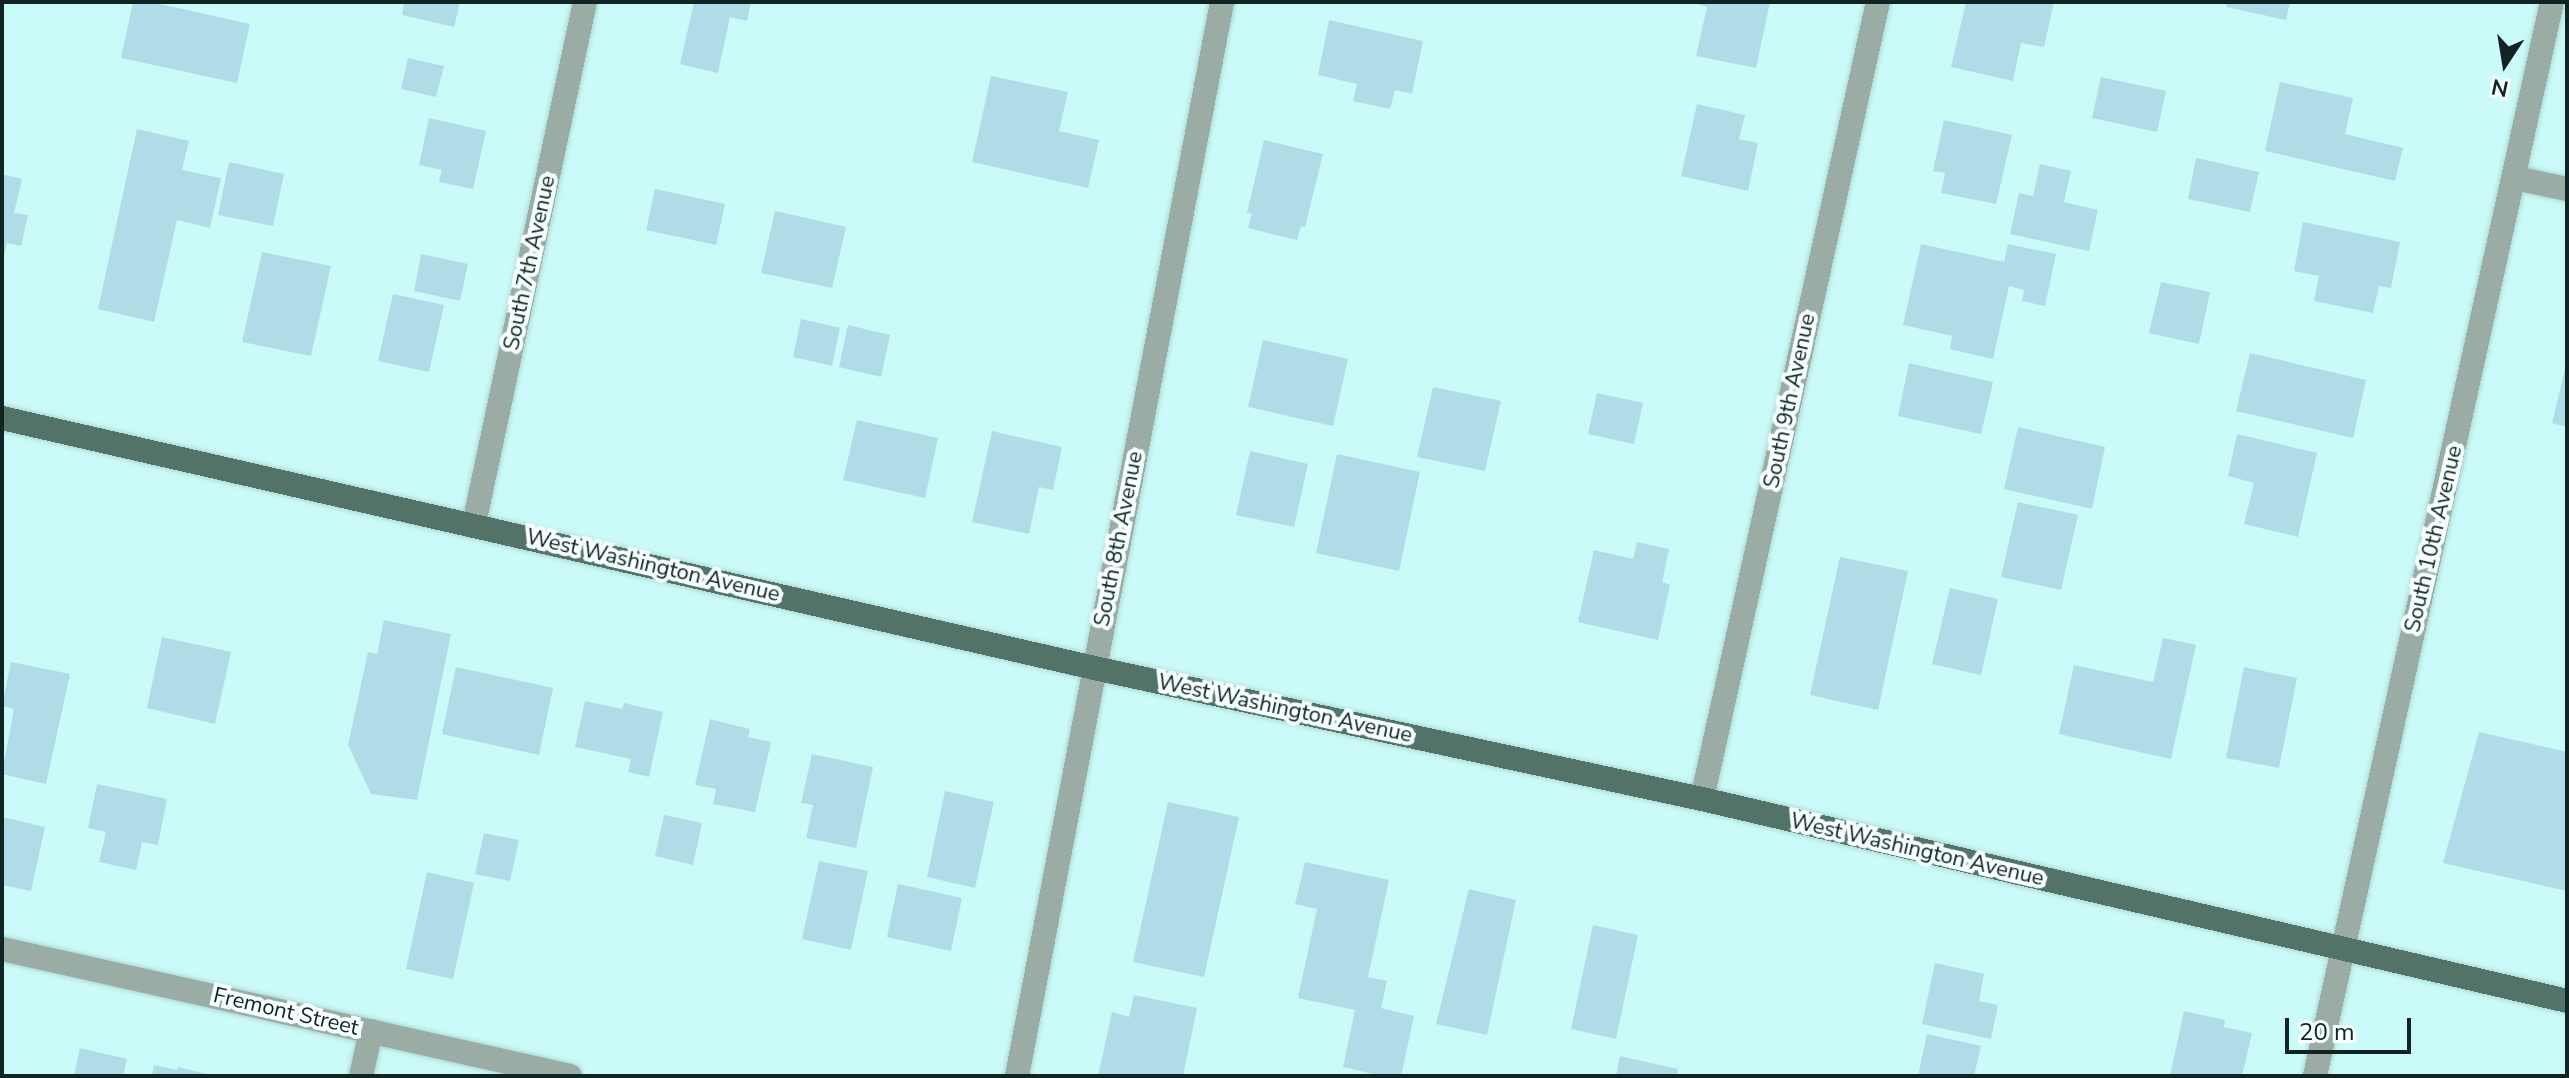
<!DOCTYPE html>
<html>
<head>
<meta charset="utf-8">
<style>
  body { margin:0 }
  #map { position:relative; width:2569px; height:1078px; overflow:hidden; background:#cbfbf8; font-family:"Nunito Sans",sans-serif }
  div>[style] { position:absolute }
  .building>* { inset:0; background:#b0dce7 }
  .roads { filter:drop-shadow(0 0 2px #add8d6) drop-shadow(0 0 2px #add8d6) }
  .minor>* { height:24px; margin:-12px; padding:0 12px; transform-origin:12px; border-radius:12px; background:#9baca5 }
  .major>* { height:24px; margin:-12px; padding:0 12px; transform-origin:12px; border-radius:12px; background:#547368 }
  span { translate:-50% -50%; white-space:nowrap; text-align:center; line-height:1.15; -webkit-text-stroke:8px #f6fffe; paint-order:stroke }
  .street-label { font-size:22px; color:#112323 }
  .frame { position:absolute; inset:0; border:4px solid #112323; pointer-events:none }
  .north { position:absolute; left:2465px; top:24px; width:80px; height:80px; -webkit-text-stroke:6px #f6fffe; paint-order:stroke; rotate:192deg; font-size:22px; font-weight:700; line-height:32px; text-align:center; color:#112323 }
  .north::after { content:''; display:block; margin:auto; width:28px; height:36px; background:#112323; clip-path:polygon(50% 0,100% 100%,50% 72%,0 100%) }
  .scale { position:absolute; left:2285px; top:1018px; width:126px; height:36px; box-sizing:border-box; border:4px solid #112323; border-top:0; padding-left:10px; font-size:24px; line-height:28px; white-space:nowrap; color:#112323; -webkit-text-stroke:6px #f6fffe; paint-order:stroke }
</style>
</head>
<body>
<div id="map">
  <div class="building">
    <div style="clip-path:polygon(133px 2px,151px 2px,250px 24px,237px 83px,121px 58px)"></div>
    <div style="clip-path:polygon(404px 2px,460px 2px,454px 27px,402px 15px)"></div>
    <div style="clip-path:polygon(694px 2px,751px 2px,747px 21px,730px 17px,718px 73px,680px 64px)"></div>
    <div style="clip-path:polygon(1770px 2px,1756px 68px,1696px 56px,1707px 7px,1691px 2px)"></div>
    <div style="clip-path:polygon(1966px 2px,2054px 2px,2044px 47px,2021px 43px,2013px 81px,1951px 67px)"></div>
    <div style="clip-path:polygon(2227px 2px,2290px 2px,2286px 20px,2226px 7px)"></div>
    <div style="clip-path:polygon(1329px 20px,1423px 41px,1412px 94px,1395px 90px,1390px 109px,1353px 101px,1357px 84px,1318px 75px)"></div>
    <div style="clip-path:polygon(408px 58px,444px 66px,436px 97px,401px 89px)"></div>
    <div style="clip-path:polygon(991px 76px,1068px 92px,1059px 131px,1099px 140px,1088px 188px,972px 162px)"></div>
    <div style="clip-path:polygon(2101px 77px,2166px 91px,2157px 132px,2092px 118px)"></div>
    <div style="clip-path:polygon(2280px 82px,2353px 98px,2345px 134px,2403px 148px,2395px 181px,2265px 151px)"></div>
    <div style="clip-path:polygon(1697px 104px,1745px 115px,1739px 139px,1758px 143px,1748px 191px,1681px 176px)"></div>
    <div style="clip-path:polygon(429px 118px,486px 131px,473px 189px,439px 182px,442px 170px,419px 165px)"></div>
    <div style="clip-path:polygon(1944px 120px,2012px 135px,1996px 204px,1941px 193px,1945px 173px,1933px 171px)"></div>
    <div style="clip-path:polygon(137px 129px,189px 141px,182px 170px,221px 178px,210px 228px,177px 220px,154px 322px,98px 309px)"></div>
    <div style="clip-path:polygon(1264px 140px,1323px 154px,1305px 227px,1301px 226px,1297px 240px,1248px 228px,1252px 214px,1247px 213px)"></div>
    <div style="clip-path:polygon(2196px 158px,2259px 172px,2250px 212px,2188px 199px)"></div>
    <div style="clip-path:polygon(229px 162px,284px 174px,273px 226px,218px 215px)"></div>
    <div style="clip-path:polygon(2040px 164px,2071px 171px,2064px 202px,2098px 210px,2089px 251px,2010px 234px,2019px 193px,2033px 196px)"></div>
    <div style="clip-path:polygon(2px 174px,22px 179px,14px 213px,28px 215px,21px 246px,7px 243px,3px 260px)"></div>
    <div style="clip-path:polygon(655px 189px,725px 204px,716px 245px,646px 230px)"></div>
    <div style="clip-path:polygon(775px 211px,846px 227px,832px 288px,761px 273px)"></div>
    <div style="clip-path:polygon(2303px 222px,2400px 242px,2391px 288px,2379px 286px,2373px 313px,2314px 301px,2319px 276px,2294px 271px)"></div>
    <div style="clip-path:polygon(1921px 244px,2004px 262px,2008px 244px,2056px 254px,2045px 306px,2022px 301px,2024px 290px,2009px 286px,1993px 359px,1950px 349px,1952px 336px,1903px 325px)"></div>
    <div style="clip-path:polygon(262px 252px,331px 266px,311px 356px,242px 342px)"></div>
    <div style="clip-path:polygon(421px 254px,468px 264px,460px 301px,414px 291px)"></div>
    <div style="clip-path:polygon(2161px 282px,2210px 292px,2199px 344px,2149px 333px)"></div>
    <div style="clip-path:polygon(393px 294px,444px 305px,429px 372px,378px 361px)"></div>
    <div style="clip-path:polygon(801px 319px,840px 328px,832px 366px,793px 357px)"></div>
    <div style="clip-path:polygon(848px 325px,890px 335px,881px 377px,839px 367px)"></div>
    <div style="clip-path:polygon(1263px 340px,1348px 359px,1333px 426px,1248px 407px)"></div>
    <div style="clip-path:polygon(2250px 353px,2366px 380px,2353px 438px,2236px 411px)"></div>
    <div style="clip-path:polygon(1909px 363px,1993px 382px,1981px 434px,1898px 416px)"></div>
    <div style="clip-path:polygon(2566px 365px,2567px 365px,2567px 427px,2552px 423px)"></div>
    <div style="clip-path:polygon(1433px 387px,1501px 401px,1485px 471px,1417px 457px)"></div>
    <div style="clip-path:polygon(1597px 393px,1643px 403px,1634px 444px,1588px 434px)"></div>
    <div style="clip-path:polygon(857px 420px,938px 438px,925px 498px,843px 480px)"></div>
    <div style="clip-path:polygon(2018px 427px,2105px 447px,2092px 509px,2004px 489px)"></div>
    <div style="clip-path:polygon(992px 431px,1062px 447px,1053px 490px,1039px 487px,1029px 534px,972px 522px)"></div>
    <div style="clip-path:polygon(2237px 434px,2317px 453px,2298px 537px,2244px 524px,2254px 483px,2228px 476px)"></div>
    <div style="clip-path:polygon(1250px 451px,1308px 464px,1294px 527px,1236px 515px)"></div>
    <div style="clip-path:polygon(1337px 454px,1420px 472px,1399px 571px,1316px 553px)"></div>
    <div style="clip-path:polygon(2018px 502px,2078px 515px,2061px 590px,2001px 577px)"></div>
    <div style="clip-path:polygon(1637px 542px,1669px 549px,1662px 582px,1670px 585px,1658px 640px,1578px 622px,1594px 550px,1633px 559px)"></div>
    <div style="clip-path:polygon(1840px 557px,1908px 571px,1878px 710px,1810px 695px)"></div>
    <div style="clip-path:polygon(1950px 588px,1998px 599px,1981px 675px,1932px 664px)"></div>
    <div style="clip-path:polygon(384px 620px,451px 634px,417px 800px,371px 794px,348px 745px,368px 652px,377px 654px)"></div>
    <div style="clip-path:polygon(162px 637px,231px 652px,215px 724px,147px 708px)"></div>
    <div style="clip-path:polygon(2163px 638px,2196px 645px,2171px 759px,2059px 734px,2074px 665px,2153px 682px)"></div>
    <div style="clip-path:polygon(11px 662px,70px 674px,46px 784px,2px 774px,14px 709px,2px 706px)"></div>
    <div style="clip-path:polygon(456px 667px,553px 688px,539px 755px,442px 734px)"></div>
    <div style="clip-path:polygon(2244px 667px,2297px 678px,2279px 768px,2226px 758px)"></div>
    <div style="clip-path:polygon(585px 701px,622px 709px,624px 703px,663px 712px,649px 777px,628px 772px,631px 759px,575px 747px)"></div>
    <div style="clip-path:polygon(710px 719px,750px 729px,748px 737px,771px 742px,755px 812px,713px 804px,716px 789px,695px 785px)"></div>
    <div style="clip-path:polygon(2479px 732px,2567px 752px,2567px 891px,2443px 863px)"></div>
    <div style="clip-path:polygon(812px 754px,873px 767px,856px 848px,806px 838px,813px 805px,801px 803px)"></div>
    <div style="clip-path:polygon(97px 784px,167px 799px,158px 845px,142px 842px,136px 870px,99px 862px,106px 832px,88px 828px)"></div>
    <div style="clip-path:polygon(945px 791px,994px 802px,975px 888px,927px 877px)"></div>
    <div style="clip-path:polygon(1168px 802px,1239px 817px,1204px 977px,1133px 962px)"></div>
    <div style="clip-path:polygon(664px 815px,702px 823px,693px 865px,655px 856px)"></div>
    <div style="clip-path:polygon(2px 817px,45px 827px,31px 891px,2px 885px)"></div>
    <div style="clip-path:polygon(484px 833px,519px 840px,510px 881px,475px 874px)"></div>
    <div style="clip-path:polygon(819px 861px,868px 871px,851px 950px,802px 939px)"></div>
    <div style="clip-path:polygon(1305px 862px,1389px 880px,1368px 977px,1387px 981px,1381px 1008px,1414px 1016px,1401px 1076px,1382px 1076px,1343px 1067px,1355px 1010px,1298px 998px,1317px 909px,1295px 904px)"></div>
    <div style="clip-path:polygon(427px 872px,474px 883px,453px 979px,406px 969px)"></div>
    <div style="clip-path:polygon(898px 884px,962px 898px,951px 951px,887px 937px)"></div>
    <div style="clip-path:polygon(1469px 889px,1516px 900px,1487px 1035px,1436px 1024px)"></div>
    <div style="clip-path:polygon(1593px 925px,1638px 935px,1616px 1039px,1571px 1029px)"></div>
    <div style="clip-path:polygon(1935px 963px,1984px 974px,1979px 1001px,1998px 1005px,1991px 1039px,1922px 1024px)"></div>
    <div style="clip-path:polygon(1134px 995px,1197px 1008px,1183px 1076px,1098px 1076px,1112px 1012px,1129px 1017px)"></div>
    <div style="clip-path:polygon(2184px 1011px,2225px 1020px,2224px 1027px,2252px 1033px,2242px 1076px,2170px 1076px)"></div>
    <div style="clip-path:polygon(1927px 1034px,1981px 1046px,1974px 1076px,1918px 1076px)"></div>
    <div style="clip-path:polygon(80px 1048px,127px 1059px,123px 1076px,74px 1076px)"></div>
    <div style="clip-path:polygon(1620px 1056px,1678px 1069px,1677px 1076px,1616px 1076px)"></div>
    <div style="clip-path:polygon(154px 1065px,177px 1070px,178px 1067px,215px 1076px,152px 1076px)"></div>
  </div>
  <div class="roads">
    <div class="minor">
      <div style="left:2515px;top:178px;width:53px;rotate:11.9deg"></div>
      <div style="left:474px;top:524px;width:534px;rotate:-78deg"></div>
      <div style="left:1702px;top:799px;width:816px;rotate:-77.55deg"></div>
      <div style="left:2px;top:949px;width:582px;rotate:12.6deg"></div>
      <div style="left:361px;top:1076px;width:46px;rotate:-77.5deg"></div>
      <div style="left:1017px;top:1076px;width:1093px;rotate:-79.19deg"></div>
      <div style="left:2315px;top:1076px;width:1100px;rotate:-77.56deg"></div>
    </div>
    <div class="major">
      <div style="left:2px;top:418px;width:1120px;rotate:12.89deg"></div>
      <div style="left:1094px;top:668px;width:622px;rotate:12.16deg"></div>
      <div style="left:1702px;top:799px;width:888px;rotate:13.14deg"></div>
    </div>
  </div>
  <div class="street-label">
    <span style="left:530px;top:263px;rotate:-78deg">South 7th Avenue</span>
    <span style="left:1790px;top:401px;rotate:-78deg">South 9th Avenue</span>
    <span style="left:1119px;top:539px;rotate:-79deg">South 8th Avenue</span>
    <span style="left:2434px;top:539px;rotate:-77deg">South 10th Avenue</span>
    <span style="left:653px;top:566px;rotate:13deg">West Washington Avenue</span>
    <span style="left:1285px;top:709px;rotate:12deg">West Washington Avenue</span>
    <span style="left:1917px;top:850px;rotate:13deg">West Washington Avenue</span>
    <span style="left:286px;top:1012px;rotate:13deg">Fremont Street</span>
  </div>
  <div class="frame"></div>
  <div class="north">N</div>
  <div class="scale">20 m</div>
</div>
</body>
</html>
